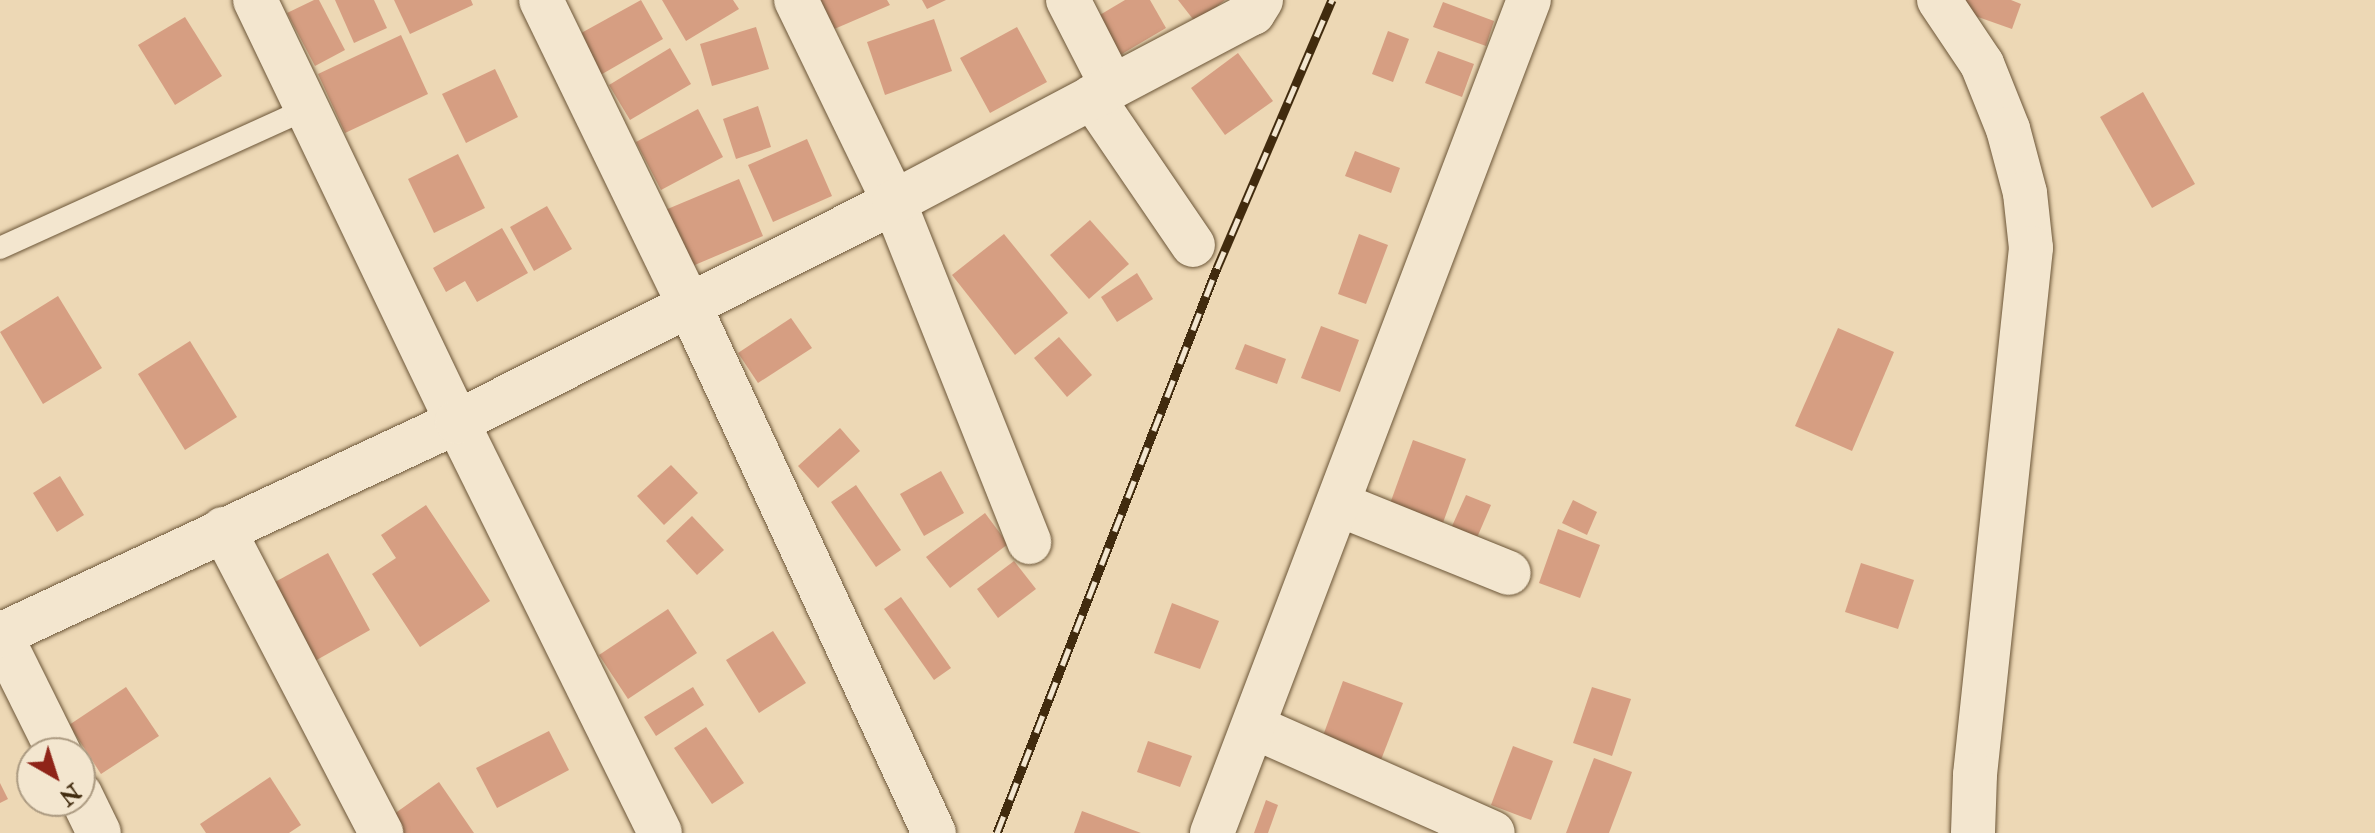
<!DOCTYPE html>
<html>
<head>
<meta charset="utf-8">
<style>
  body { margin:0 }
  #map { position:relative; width:2375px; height:833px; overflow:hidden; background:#edd8b5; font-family:"IM FELL Double Pica",serif }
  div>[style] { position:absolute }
  .building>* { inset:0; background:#d69e82 }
  .roads { filter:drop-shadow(0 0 2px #6c5638) drop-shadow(0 0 2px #6c5638) }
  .service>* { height:22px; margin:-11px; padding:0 11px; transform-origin:11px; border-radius:11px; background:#f3e6cf }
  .minor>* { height:44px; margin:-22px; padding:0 22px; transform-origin:22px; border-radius:22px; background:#f3e6cf }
  .rail>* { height:9px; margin-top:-4.5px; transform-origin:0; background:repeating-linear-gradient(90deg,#f3e6cf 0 18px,#412b0e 0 36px); box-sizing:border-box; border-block:2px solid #412b0e }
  span { translate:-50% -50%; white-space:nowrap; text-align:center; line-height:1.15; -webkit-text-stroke:6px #f3e6cf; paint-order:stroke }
  .north { position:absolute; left:16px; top:737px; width:80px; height:80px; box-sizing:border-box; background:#f3e6cf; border:2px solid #ac9b82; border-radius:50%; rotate:141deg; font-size:22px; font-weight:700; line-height:32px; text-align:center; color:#412b0e }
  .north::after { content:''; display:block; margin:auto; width:28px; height:36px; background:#8f2418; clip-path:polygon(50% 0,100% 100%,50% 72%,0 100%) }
</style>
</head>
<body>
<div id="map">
  <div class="building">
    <div style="clip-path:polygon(314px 0,319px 0,345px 50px,315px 66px,287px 13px)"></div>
    <div style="clip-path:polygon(335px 0,374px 0,387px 28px,354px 43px)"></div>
    <div style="clip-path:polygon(394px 0,471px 0,473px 5px,410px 34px)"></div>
    <div style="clip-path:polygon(641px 0,663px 39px,597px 77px,574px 37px)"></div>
    <div style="clip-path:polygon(662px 0,733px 0,739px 9px,686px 41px)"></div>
    <div style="clip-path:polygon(819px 0,887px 0,890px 5px,832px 30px)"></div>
    <div style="clip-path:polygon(922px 0,946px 0,927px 9px)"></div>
    <div style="clip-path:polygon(1125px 0,1150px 0,1166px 28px,1115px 58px,1093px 19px)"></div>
    <div style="clip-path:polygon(1178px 0,1225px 0,1196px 23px)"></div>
    <div style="clip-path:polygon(1966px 0,2011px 0,2021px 4px,2012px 29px,1961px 11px)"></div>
    <div style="clip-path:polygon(1443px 2px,1494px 21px,1486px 46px,1433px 27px)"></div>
    <div style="clip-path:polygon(185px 17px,222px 76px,175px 105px,138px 45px)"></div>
    <div style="clip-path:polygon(934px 19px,952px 71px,885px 95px,867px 42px)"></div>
    <div style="clip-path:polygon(756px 27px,769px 69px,712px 86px,700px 44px)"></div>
    <div style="clip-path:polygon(1017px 27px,1047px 82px,990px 113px,960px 58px)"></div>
    <div style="clip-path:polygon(1388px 31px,1409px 39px,1393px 82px,1372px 74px)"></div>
    <div style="clip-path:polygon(401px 35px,428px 94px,345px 133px,318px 74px)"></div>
    <div style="clip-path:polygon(670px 48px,691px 84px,630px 120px,609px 85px)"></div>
    <div style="clip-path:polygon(1438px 51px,1474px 64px,1462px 97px,1425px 83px)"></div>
    <div style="clip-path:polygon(1238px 53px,1273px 101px,1225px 135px,1191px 88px)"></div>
    <div style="clip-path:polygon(495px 69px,518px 117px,466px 143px,442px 94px)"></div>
    <div style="clip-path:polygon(2143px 92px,2195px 184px,2152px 208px,2100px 117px)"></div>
    <div style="clip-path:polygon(758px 106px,771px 147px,736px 159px,723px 119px)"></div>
    <div style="clip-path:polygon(698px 109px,723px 157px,661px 190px,636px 142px)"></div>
    <div style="clip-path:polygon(807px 139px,832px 196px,773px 222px,748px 165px)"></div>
    <div style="clip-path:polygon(1355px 151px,1400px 168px,1391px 193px,1345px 176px)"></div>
    <div style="clip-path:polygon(458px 154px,485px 208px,434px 233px,408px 179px)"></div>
    <div style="clip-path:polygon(739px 179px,763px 236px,683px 270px,658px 213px)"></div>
    <div style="clip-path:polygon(547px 206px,572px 249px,534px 271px,510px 227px)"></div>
    <div style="clip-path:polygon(1090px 220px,1129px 264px,1089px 299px,1050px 255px)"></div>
    <div style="clip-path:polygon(502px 228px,528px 273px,477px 302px,465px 281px,446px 292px,433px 268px)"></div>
    <div style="clip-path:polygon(1004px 234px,1068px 313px,1015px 355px,952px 275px)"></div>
    <div style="clip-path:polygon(1359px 234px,1388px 245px,1366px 304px,1338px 294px)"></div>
    <div style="clip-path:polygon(1137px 273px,1153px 299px,1117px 322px,1101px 297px)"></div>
    <div style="clip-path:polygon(58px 296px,102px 368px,43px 404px,0 332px)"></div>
    <div style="clip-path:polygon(791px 318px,812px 348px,758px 383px,738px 353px)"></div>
    <div style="clip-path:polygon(1321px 326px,1359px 340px,1340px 392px,1301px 378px)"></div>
    <div style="clip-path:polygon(1838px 328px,1894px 352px,1852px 451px,1795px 426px)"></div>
    <div style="clip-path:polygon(1059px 337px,1092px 375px,1067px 397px,1034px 358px)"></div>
    <div style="clip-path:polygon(190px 341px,237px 417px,185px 450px,138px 374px)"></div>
    <div style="clip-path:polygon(1245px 344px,1286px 359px,1277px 384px,1235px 369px)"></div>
    <div style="clip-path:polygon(840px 428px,860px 451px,818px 488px,798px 466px)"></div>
    <div style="clip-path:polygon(1413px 440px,1466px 459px,1440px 531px,1387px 512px)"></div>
    <div style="clip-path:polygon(671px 465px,698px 493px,664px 525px,637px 496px)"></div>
    <div style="clip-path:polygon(941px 471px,964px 513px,924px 536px,900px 494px)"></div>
    <div style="clip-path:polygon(60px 476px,84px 515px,57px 532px,33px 493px)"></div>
    <div style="clip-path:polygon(856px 485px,901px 550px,876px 567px,831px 502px)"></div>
    <div style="clip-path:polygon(1466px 495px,1491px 505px,1473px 547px,1448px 535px)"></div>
    <div style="clip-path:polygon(1573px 500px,1597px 512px,1587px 535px,1562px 523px)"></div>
    <div style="clip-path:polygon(426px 505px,490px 601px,420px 647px,372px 574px,396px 558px,381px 535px)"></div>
    <div style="clip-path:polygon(985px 513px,1008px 544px,950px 588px,926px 557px)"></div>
    <div style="clip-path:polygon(692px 516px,724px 550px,697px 575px,666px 541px)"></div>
    <div style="clip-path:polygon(1558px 529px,1600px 545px,1580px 598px,1539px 583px)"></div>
    <div style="clip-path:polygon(328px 553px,370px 630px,306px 666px,264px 588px)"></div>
    <div style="clip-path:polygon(1014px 561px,1036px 589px,998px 618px,977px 589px)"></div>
    <div style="clip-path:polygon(1861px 563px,1914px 580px,1898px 629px,1845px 612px)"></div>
    <div style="clip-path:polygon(901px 597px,951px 668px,934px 680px,884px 609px)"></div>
    <div style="clip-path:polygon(1172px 603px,1219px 621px,1200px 669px,1154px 653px)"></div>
    <div style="clip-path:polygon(668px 609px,697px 653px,628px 699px,599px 655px)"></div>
    <div style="clip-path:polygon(773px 631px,806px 683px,759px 713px,726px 660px)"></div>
    <div style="clip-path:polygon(1343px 681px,1403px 703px,1379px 765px,1320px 744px)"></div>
    <div style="clip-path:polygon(126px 687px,159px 736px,101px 774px,69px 725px)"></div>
    <div style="clip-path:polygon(693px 687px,704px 705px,656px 736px,644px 717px)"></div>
    <div style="clip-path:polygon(1592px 687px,1631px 699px,1612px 756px,1573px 743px)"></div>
    <div style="clip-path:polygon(706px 727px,744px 783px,712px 804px,674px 748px)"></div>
    <div style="clip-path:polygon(549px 731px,569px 770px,497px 808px,476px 768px)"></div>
    <div style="clip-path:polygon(1148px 741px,1192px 756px,1180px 787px,1137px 772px)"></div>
    <div style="clip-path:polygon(1513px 746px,1553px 761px,1531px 820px,1491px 805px)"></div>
    <div style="clip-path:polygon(1594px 758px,1632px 772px,1609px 833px,1566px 833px)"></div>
    <div style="clip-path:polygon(270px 777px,301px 825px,289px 833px,206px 833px,200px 824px)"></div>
    <div style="clip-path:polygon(439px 782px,474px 833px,386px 833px,380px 824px)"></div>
    <div style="clip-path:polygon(0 783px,8px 799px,0 803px)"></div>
    <div style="clip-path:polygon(1266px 800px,1278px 805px,1268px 833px,1254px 833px)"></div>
    <div style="clip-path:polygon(1082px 811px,1141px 833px,1074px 833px)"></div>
  </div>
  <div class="roads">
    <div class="service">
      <div style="left:0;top:248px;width:337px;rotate:-24.4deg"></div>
    </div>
    <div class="minor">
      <div style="left:255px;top:0;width:468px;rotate:64.4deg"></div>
      <div style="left:457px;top:422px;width:458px;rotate:63.7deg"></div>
      <div style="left:541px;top:0;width:339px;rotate:64.1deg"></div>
      <div style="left:689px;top:305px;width:582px;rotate:65.11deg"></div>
      <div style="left:796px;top:0;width:225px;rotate:64.1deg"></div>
      <div style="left:894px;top:202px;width:366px;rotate:68.3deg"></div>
      <div style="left:1068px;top:0;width:97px;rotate:62.9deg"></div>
      <div style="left:1939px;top:0;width:77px;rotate:56.1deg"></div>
      <div style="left:1982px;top:64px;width:70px;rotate:68.2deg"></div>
      <div style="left:2008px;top:129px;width:66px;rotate:75.1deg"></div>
      <div style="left:2025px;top:193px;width:55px;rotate:83.8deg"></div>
      <div style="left:2031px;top:248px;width:530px;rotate:96.07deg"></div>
      <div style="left:1975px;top:775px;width:58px;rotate:92deg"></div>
      <div style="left:1092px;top:97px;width:179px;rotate:55.7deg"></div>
      <div style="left:1338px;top:504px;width:184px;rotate:22deg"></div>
      <div style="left:223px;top:529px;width:343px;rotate:62.5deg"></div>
      <div style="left:0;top:634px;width:133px;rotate:63.6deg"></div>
      <div style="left:0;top:635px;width:504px;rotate:-24.99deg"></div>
      <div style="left:457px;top:422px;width:489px;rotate:-26.7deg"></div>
      <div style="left:894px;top:202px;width:406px;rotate:-27.8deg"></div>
      <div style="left:1253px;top:13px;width:15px;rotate:-58deg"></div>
      <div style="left:1254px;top:727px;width:261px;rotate:23.9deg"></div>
      <div style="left:80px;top:794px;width:43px;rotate:64deg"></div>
      <div style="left:1212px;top:833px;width:891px;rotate:-69.17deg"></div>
    </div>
  </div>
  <div class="rail">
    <div style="left:997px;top:833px;width:606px;rotate:-68.73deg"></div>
    <div style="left:1217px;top:268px;width:292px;rotate:-66.8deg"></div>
  </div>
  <div class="north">N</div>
</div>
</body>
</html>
